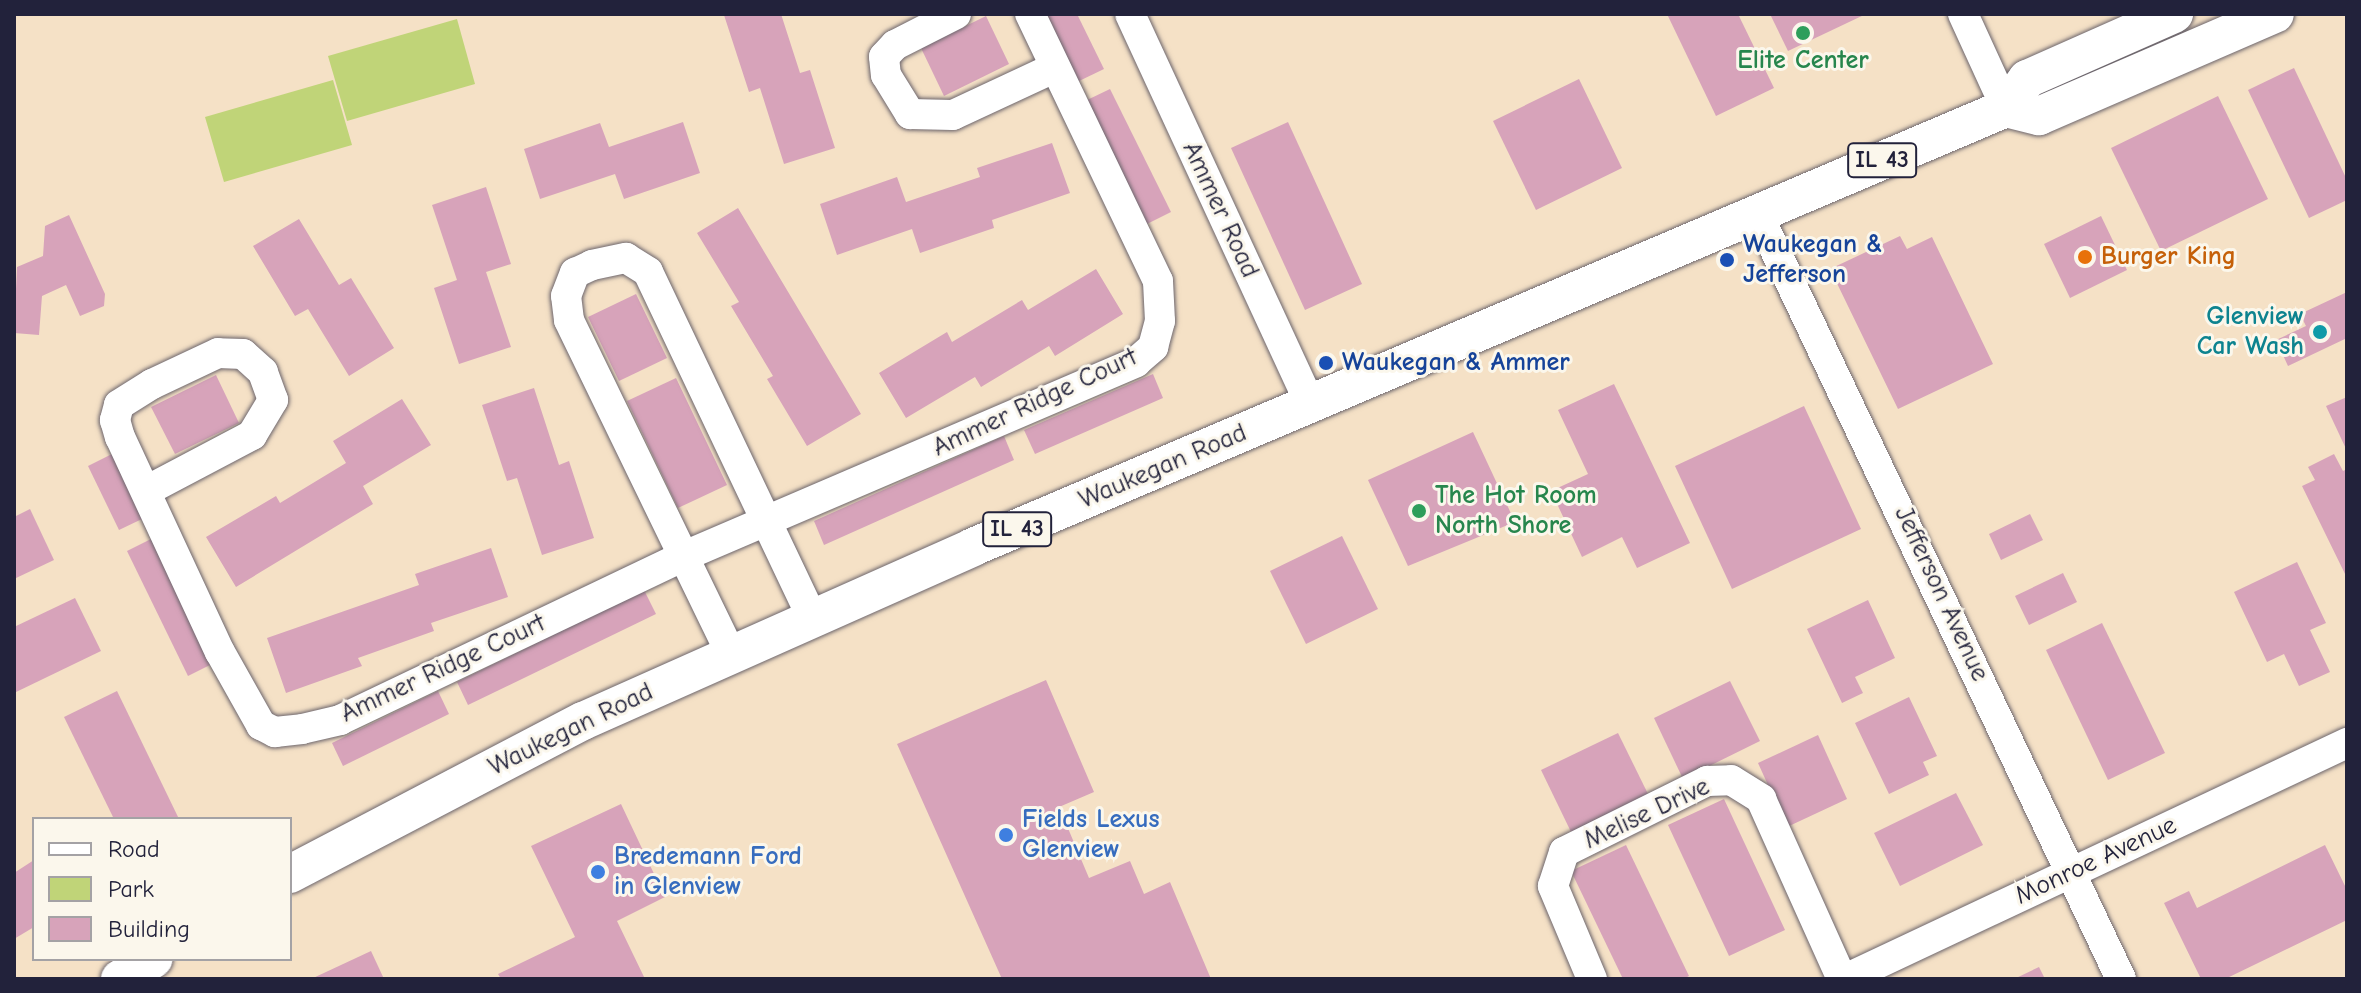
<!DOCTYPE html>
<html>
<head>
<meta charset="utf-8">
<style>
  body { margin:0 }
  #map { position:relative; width:2361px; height:993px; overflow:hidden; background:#f5e1c6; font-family:"Comic Neue",sans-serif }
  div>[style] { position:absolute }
  .green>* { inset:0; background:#c0d478 }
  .building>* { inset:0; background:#d7a3ba }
  .roads { filter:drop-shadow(0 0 2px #6c656c) drop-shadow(0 0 2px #6c656c) }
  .minor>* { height:30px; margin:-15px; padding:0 15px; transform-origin:15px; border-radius:15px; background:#fff }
  .major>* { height:38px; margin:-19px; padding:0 19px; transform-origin:19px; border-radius:19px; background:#fff }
  .dots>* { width:22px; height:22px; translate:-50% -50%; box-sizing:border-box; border:4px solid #fbf7ec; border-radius:50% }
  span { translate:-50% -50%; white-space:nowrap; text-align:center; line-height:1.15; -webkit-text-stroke:6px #fbf7ec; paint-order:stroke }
  .shield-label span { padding:2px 6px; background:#fbf7ec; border:2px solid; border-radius:6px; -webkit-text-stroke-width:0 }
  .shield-label { font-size:24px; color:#22223b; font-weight:700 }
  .leisure-label { font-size:26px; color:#27864d; font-weight:700 }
  .left { translate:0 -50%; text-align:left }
  .street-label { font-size:26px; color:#22223b }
  .transit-label { font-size:26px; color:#164399; font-weight:700 }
  .food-label { font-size:26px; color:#c56008; font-weight:700 }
  .culture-label { font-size:26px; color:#0d838f; font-weight:700 }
  .right { translate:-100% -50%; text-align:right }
  .shop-label { font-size:26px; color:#366cbe; font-weight:700 }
  .frame { position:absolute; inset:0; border:16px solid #22223b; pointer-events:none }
  .legend { position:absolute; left:32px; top:817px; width:260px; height:144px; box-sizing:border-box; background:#fbf7ec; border:2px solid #a4a2a5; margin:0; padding:10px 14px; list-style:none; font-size:24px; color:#22223b }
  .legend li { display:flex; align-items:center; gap:16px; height:40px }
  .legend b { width:40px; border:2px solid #a4a2a5 }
</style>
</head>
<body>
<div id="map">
  <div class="green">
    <div style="clip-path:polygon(457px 19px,475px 84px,347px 121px,328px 56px)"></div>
    <div style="clip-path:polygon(333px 80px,352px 145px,224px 182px,205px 117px)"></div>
  </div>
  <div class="building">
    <div style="clip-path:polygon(781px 14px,800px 73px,810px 70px,835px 148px,784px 164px,760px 88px,749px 92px,724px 15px)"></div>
    <div style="clip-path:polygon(1052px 14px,1077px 14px,1104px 69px,1077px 82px,1046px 17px)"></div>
    <div style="clip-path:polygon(1667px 14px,1738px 14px,1774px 88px,1716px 116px)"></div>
    <div style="clip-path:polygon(1770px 14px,1866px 14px,1788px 51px)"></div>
    <div style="clip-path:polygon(986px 16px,1009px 64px,944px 96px,921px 48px)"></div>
    <div style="clip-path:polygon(2294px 68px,2347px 180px,2347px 200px,2309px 218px,2248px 90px)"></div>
    <div style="clip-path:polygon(1579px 79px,1622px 168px,1536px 210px,1493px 121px)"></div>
    <div style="clip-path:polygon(1110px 89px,1171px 212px,1145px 225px,1085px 101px)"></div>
    <div style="clip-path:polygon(2218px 96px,2268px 199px,2161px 251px,2111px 148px)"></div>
    <div style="clip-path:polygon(683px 122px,700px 173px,624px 199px,615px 174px,540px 199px,524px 149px,600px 123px,609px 147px)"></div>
    <div style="clip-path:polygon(1288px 122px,1362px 284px,1305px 310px,1231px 148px)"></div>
    <div style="clip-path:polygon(1052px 143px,1070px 193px,992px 220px,994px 228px,920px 253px,912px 229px,837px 255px,820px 204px,897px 177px,906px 202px,980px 177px,977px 168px)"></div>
    <div style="clip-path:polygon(486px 187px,511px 264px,486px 272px,511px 347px,459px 364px,434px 288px,457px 280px,432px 205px)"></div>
    <div style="clip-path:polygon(738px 208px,861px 414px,807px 446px,767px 379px,773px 376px,731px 306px,739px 302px,697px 233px)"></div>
    <div style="clip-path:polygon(69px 215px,105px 294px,104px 306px,80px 316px,66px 285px,42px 296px,39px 335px,14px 333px,17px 267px,43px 256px,45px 226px)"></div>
    <div style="clip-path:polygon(2101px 216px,2127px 270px,2070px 298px,2044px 244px)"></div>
    <div style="clip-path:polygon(299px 219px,339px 285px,351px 278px,394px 348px,349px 376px,308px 309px,295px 316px,253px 246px)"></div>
    <div style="clip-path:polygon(1900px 236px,1907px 249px,1932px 237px,1993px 364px,1898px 409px,1830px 269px)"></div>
    <div style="clip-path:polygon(1096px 269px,1123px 314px,1055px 356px,1049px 346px,981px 387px,975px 377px,906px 418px,879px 373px,947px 332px,952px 342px,1022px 300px,1028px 310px)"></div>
    <div style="clip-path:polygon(2347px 292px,2347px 338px,2288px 366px,2276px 340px,2306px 326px,2300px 314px)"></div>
    <div style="clip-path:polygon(636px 294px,667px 358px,619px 381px,588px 317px)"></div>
    <div style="clip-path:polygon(1153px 374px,1163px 398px,1035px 454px,1024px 430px)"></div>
    <div style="clip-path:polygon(216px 375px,239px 423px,175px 454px,151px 407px)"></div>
    <div style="clip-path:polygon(676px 378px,727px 485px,678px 508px,627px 401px)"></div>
    <div style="clip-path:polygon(1614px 384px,1690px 543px,1637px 568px,1622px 537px,1582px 557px,1551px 491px,1588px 474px,1558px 410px)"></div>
    <div style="clip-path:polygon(534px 388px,559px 465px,569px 461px,594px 538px,542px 555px,517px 478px,507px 481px,482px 405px)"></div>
    <div style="clip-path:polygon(2347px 397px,2347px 451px,2326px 406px)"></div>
    <div style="clip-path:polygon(402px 399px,431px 445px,363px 486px,373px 504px,236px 587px,206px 537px,276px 496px,280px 503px,346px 463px,333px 441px)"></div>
    <div style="clip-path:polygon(1804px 406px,1861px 529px,1732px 589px,1675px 466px)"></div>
    <div style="clip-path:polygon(1473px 432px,1515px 522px,1408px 566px,1368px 480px)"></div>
    <div style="clip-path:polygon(1004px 436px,1014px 460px,824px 545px,814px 521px)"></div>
    <div style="clip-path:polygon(112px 454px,144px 518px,119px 530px,88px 466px)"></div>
    <div style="clip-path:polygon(2334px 454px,2343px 471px,2347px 469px,2347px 578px,2302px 486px,2315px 480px,2308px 467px)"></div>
    <div style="clip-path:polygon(30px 509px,54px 560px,14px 579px,14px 517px)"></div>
    <div style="clip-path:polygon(2030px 514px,2043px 540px,2001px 560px,1989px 534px)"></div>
    <div style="clip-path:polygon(1342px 536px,1378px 609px,1306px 644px,1270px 571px)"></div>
    <div style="clip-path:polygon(151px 539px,212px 664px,188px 676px,127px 551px)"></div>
    <div style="clip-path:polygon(491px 548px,508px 597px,431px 623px,434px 631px,358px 658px,362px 666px,286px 693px,267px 638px,419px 585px,415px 574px)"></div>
    <div style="clip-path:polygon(2297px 562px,2326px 623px,2310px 630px,2330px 672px,2299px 686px,2284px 654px,2267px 662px,2234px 592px)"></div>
    <div style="clip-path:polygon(2063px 573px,2077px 602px,2029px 625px,2015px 596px)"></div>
    <div style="clip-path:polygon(644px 590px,656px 614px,468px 705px,457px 682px)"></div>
    <div style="clip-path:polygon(75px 598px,101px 651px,14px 693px,14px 627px)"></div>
    <div style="clip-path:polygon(1868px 600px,1895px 658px,1855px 677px,1863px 693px,1842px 703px,1807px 629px)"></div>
    <div style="clip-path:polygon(2102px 623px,2165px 753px,2108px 780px,2046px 650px)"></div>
    <div style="clip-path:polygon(1046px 680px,1094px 792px,1059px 807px,1089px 878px,1130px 861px,1144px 894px,1170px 882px,1211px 979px,1002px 979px,897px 744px)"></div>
    <div style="clip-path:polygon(1730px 681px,1760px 741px,1683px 779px,1654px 718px)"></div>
    <div style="clip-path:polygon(117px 691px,179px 819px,114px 819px,64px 717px)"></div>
    <div style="clip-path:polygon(438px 691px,449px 714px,343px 766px,332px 743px)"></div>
    <div style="clip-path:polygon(1909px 697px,1937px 756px,1923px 762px,1929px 775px,1889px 794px,1855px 723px)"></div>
    <div style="clip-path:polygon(1618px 733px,1649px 796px,1572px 834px,1541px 770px)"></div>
    <div style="clip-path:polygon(1818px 735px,1847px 799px,1787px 827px,1758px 763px)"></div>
    <div style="clip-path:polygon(1956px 793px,1983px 845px,1900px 886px,1874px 833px)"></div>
    <div style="clip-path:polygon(1724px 799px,1785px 930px,1729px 956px,1668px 825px)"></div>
    <div style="clip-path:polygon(621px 804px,665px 897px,617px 921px,645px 979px,501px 979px,498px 974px,575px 937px,531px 846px)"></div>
    <div style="clip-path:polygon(1626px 845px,1689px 976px,1683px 979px,1623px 979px,1571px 871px)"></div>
    <div style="clip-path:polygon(2325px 845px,2347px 890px,2347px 920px,2225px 979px,2201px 979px,2164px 903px,2189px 891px,2197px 908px)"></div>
    <div style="clip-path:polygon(34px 860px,34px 927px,14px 939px,14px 873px)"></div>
    <div style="clip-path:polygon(371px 951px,384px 979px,311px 979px)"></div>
    <div style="clip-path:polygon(2039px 967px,2045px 979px,2014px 979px)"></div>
  </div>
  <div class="roads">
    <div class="minor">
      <div style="left:956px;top:14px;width:68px;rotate:153.1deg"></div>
      <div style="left:895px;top:45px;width:16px;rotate:133deg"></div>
      <div style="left:884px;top:57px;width:18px;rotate:84deg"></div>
      <div style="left:886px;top:75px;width:46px;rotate:58.4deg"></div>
      <div style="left:910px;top:114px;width:43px;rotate:1.3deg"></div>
      <div style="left:953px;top:115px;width:111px;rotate:-25deg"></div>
      <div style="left:1130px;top:14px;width:431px;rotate:65.2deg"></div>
      <div style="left:1963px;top:14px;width:103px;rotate:65.4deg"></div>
      <div style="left:1757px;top:212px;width:849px;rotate:64.61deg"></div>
      <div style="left:146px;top:491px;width:120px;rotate:-27.8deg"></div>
      <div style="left:252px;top:435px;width:41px;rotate:-59deg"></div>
      <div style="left:273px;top:400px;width:30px;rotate:-110deg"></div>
      <div style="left:263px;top:372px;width:27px;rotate:-138deg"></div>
      <div style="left:243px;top:354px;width:25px;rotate:-178deg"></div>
      <div style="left:218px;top:353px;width:73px;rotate:154.8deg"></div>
      <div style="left:152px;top:384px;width:39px;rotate:148deg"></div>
      <div style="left:119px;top:405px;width:16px;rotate:105deg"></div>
      <div style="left:115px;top:420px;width:18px;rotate:74deg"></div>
      <div style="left:120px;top:437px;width:237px;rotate:65.1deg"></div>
      <div style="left:220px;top:652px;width:84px;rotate:60.7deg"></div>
      <div style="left:261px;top:725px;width:16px;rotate:27deg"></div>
      <div style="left:275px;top:732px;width:27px;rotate:-6deg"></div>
      <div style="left:302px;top:729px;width:39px;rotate:-13deg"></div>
      <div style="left:340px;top:720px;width:379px;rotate:-25.5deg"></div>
      <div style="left:682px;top:557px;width:494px;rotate:-23.2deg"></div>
      <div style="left:1136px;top:362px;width:23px;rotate:-41deg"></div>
      <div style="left:1153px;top:347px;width:27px;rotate:-75deg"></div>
      <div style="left:1160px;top:321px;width:40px;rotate:-92.9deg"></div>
      <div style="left:1158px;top:281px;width:296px;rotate:-115.6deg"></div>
      <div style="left:731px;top:654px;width:371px;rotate:-115.9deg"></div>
      <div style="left:569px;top:320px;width:24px;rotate:-97deg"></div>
      <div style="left:566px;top:296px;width:25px;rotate:-69deg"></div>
      <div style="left:575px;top:273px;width:19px;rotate:-25deg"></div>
      <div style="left:592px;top:265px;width:35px;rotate:-12deg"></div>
      <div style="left:626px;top:258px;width:26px;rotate:32deg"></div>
      <div style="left:648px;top:272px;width:383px;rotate:64.6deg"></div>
      <div style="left:1592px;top:979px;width:101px;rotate:-112.8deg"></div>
      <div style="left:1553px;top:886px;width:36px;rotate:-72deg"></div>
      <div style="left:1564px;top:852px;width:160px;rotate:-26.4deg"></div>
      <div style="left:1707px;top:781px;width:24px;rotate:-2deg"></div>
      <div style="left:1731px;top:780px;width:36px;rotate:32deg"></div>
      <div style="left:1761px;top:799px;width:197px;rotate:65.8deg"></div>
      <div style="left:1845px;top:979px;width:555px;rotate:-25.18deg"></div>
    </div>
    <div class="major">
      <div style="left:2006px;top:108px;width:34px;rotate:14deg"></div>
      <div style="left:2039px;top:116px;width:257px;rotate:-23.4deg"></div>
      <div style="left:290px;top:874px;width:331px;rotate:-27.6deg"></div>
      <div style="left:583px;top:721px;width:427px;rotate:-24deg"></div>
      <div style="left:973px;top:547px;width:1122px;rotate:-23.02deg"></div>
      <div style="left:2006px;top:108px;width:36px;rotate:-54deg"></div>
      <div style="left:2027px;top:79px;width:161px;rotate:-23.9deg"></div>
      <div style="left:120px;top:979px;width:39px;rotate:-31deg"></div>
    </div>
  </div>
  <div class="dots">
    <div style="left:1803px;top:33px;background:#2e9e5b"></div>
    <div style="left:2085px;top:257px;background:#e8710a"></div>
    <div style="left:1727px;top:260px;background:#1a4fb4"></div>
    <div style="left:2320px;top:332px;background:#0f9aa8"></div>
    <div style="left:1326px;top:363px;background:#1a4fb4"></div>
    <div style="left:1419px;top:511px;background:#2e9e5b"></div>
    <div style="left:1006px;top:835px;background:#3f7fe0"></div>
    <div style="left:598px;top:872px;background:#3f7fe0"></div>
  </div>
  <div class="shield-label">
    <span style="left:1882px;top:160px">IL 43</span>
    <span style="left:1017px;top:529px">IL 43</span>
  </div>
  <div class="leisure-label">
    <span style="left:1803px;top:61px">Elite Center</span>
    <span class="left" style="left:1435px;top:511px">The Hot Room<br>North Shore</span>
  </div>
  <div class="street-label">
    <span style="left:1220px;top:210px;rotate:65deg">Ammer Road</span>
    <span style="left:1035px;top:403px;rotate:-25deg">Ammer Ridge Court</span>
    <span style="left:1163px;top:467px;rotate:-23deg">Waukegan Road</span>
    <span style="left:1941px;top:594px;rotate:65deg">Jefferson Avenue</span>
    <span style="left:443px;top:669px;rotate:-25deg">Ammer Ridge Court</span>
    <span style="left:571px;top:730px;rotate:-26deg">Waukegan Road</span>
    <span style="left:1647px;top:814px;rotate:-25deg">Melise Drive</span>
    <span style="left:2096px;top:861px;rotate:-25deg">Monroe Avenue</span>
  </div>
  <div class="transit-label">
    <span class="left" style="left:1743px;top:260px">Waukegan &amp;<br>Jefferson</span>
    <span class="left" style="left:1342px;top:363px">Waukegan &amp; Ammer</span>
  </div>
  <div class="food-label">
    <span class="left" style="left:2101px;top:257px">Burger King</span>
  </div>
  <div class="culture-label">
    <span class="right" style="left:2304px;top:332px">Glenview<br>Car Wash</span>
  </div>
  <div class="shop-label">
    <span class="left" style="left:1022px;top:835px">Fields Lexus<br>Glenview</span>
    <span class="left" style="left:614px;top:872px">Bredemann Ford<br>in Glenview</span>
  </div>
  <div class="frame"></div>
  <ul class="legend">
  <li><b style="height:10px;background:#fff"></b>Road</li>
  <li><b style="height:22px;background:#c0d478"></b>Park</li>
  <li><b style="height:22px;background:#d7a3ba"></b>Building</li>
  </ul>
</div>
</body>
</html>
